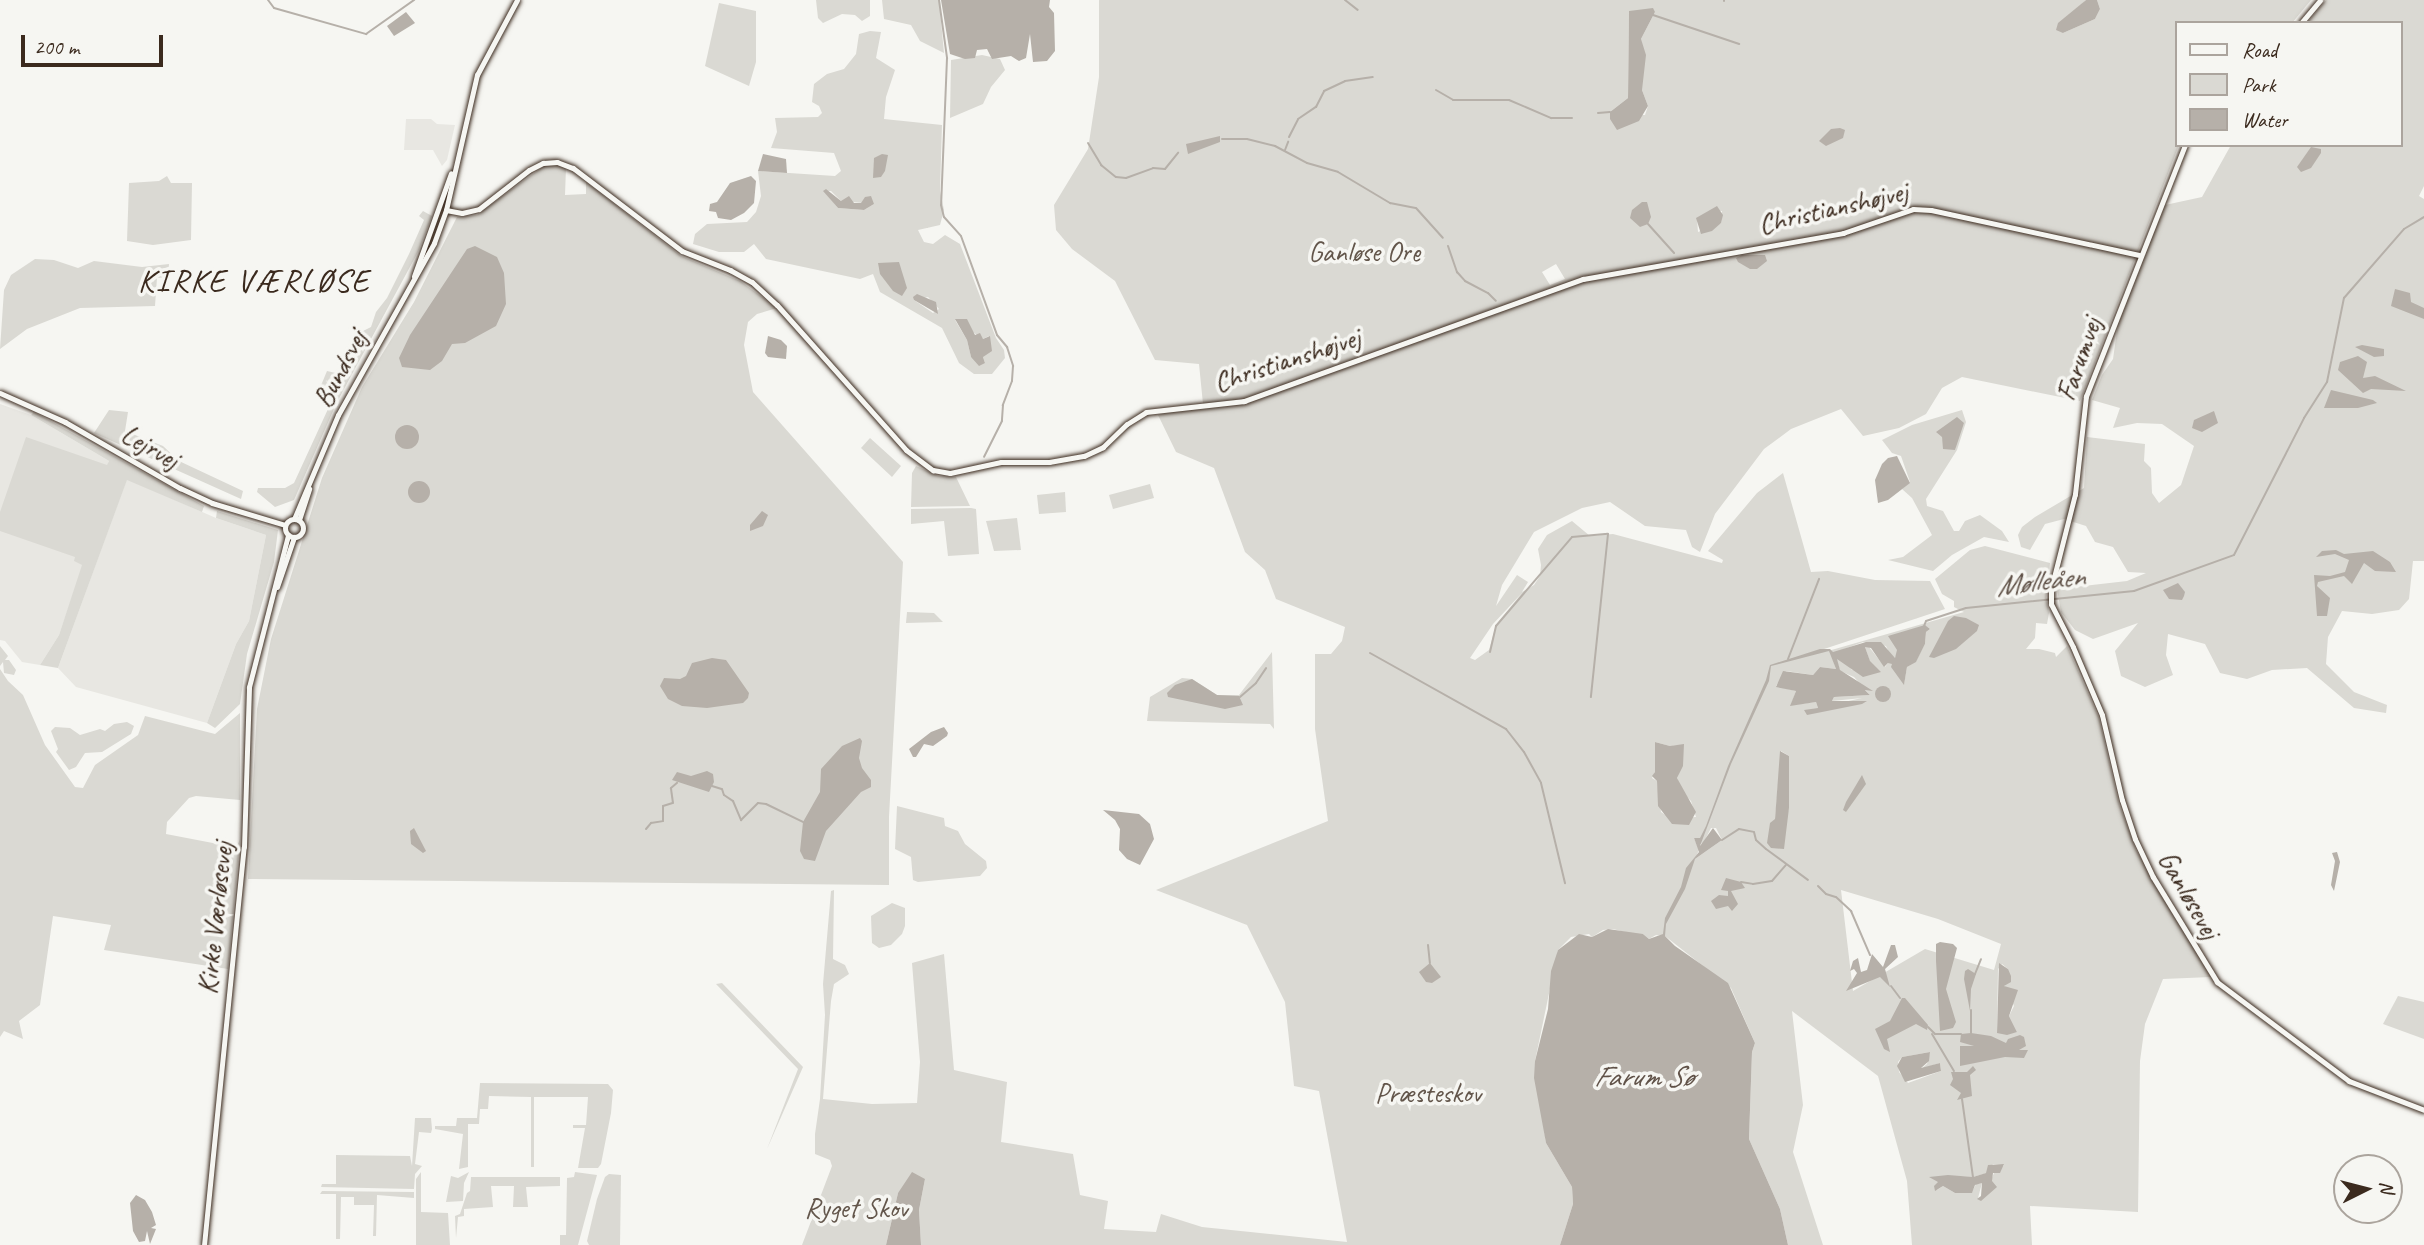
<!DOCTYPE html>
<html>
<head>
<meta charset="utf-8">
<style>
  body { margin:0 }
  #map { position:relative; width:2424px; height:1245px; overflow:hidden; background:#f6f6f2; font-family:Caveat,sans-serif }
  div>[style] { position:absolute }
  .built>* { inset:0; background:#e8e7e2 }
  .green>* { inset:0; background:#dad9d3 }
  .water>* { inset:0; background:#b6b0a9 }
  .round { border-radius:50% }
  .stream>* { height:2px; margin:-1px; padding:0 1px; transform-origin:1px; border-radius:1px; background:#b6b0a9 }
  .roads { filter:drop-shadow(0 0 2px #3b2a1e) drop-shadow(0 0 2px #3b2a1e) }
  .secondary>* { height:5px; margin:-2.5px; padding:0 2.5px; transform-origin:2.5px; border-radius:2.5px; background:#f6f6f2 }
  .secondary>.ring { margin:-2.5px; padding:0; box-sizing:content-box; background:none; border:5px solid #f6f6f2; border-radius:50% }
  span { translate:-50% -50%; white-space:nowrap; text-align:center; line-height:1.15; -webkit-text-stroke:7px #f6f6f2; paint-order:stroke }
  .street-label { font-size:28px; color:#3b2a1e }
  .park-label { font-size:28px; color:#63564b }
  .water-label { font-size:30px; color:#605248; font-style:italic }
  .quarter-label { font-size:32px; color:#3b2a1e; letter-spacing:2px }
  .legend { position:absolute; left:2175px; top:21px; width:228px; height:126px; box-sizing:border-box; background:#f6f6f2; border:2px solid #aba49d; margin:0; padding:9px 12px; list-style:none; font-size:21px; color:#3b2a1e }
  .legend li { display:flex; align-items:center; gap:14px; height:35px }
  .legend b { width:35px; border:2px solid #aba49d }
  .north { position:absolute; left:2333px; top:1154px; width:70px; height:70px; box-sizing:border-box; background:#f6f6f2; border:2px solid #aba49d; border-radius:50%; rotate:84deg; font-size:19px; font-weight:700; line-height:28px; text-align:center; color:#3b2a1e }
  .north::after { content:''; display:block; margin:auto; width:24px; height:32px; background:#3b2a1e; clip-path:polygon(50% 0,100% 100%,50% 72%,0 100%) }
  .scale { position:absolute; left:21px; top:35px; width:142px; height:32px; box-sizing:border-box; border:4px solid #3b2a1e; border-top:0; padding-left:9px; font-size:21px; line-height:24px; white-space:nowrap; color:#3b2a1e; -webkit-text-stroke:5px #f6f6f2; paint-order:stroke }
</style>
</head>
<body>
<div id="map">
  <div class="built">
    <div style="clip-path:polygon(406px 119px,431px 119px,437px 124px,455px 125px,447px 160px,442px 166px,433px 150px,404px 150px)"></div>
    <div style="clip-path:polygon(0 404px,31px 415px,109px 461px,75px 561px,83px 565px,59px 635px,40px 665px,22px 662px,5px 641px,0 640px)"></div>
    <div style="clip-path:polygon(127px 479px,216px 518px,266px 535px,249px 621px,236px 644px,207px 723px,76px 687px,58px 668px)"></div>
  </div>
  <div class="green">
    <div style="clip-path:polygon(816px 0,870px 0,870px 16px,862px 21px,855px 15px,842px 14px,823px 23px,818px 18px)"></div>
    <div style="clip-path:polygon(882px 0,939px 0,944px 53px,920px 41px,911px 25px,884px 19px)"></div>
    <div style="clip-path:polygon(evenodd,1099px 0,2086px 0,2069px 16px,2063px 33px,2095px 19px,2100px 9px,2097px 0,2311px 0,2292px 23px,2177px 23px,2179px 145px,2080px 401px,1962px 377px,1942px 388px,1926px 414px,1899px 428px,1863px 436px,1841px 409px,1791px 429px,1764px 449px,1715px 514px,1700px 552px,1692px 547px,1686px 530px,1645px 526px,1610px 502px,1582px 508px,1534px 532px,1502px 585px,1496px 606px,1517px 575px,1528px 582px,1522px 592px,1534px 585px,1540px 576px,1541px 565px,1538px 549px,1547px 535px,1572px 521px,1590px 536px,1613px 534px,1722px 563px,1723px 560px,1708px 551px,1757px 493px,1783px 473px,1811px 572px,1828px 571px,1875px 580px,1930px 581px,1945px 609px,1812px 653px,1828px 651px,1964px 612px,1954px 607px,1954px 601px,1942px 594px,1935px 579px,1970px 550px,1985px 546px,2050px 563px,2046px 598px,2049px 613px,2047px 624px,2036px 623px,2035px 638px,2026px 649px,2039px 649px,2055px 653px,2056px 657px,2067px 646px,2099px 718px,2119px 804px,2136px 850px,2211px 977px,2163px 979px,2145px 1024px,2140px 1061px,2138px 1212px,2030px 1206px,2032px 1245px,1912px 1245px,1907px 1181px,1878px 1076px,1792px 1011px,1803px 1105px,1793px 1152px,1823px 1245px,1788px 1245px,1780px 1209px,1749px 1139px,1752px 1052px,1755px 1043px,1731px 988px,1665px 936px,1656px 935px,1649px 939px,1643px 934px,1641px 936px,1613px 929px,1603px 930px,1592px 937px,1589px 934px,1571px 937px,1558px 950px,1535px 1061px,1546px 1143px,1572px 1187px,1573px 1204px,1560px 1245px,921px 1245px,919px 1210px,925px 1179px,898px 1193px,886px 1245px,802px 1245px,832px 1166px,830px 1160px,815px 1154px,815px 1134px,820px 1099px,825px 1015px,823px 984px,831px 891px,834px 890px,833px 959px,845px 965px,849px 974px,834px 984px,831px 1001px,823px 1099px,872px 1104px,917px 1103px,920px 1062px,912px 963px,944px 954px,954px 1070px,1007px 1082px,1001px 1142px,1073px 1154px,1080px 1195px,1108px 1201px,1104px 1229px,1156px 1232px,1161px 1214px,1202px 1227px,1347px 1242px,1319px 1091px,1294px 1086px,1285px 1002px,1247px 925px,1156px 890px,1328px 821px,1315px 729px,1315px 654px,1331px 654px,1342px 641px,1345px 627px,1276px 599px,1265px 570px,1245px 552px,1214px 468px,1176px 452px,1158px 415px,1203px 404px,1199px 364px,1155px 360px,1115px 281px,1072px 249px,1056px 230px,1054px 205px,1088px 149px,1099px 77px,1099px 0,1629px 11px,1655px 12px,1641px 39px,1642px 90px,1648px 106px,1645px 115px,1610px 112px,1628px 98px,1629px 11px,1099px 0,1709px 211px,1722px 211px,1721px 223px,1698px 232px,1697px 219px,1709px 211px,1099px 0,1556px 264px,1565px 279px,1550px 285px,1542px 272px,1556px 264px,1099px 0,1522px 593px,1496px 625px,1489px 650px,1475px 660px,1470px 658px,1493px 624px,1522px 593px,1099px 0,1926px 626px,1930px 629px,1926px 632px,1925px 644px,1916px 661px,1907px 667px,1904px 684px,1893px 663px,1888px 663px,1885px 667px,1869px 647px,1865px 647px,1870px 662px,1852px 670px,1846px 662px,1836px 658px,1840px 671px,1854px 677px,1870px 695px,1834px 697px,1832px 701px,1862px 698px,1804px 711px,1818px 708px,1816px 702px,1791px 705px,1796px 691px,1776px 686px,1786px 671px,1813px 675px,1820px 667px,1836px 669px,1831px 654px,1863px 642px,1886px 646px,1891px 657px,1895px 658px,1908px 631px,1926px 626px,1099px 0,1655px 742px,1670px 746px,1683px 745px,1683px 764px,1677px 778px,1682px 792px,1691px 801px,1696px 817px,1670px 818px,1661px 812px,1657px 781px,1652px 778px,1655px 772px,1655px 742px,1099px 0,1781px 751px,1789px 756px,1789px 808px,1786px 818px,1775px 820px,1781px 751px,1099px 0,1711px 828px,1716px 828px,1722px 840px,1695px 859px,1699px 850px,1694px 838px,1700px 838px,1702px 846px,1711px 828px,1099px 0,1841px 890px,1938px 919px,2001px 944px,1994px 970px,1925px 949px,1853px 991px,1841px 890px,1099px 0,2002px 964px,2008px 969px,2004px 985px,2014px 1006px,2009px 1016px,2017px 1032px,1997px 1033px,1998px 969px,2002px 964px,1099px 0,1930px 1052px,1927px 1064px,1921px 1069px,1940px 1063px,1941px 1071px,1908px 1083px,1899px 1072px,1898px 1062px,1902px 1057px,1930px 1052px,1099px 0,1993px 1164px,2004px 1165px,1994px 1173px,1984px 1196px,1978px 1198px,1982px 1183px,1976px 1184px,1972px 1192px,1955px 1193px,1943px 1186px,1937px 1190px,1943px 1176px,1973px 1177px,1987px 1173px,1993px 1164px)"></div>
    <div style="clip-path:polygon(2326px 0,2424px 0,2424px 186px,2419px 196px,2424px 199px,2424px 561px,2413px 561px,2409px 599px,2399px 610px,2372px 614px,2342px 611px,2328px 637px,2326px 664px,2354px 692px,2387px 705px,2386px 713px,2354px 708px,2307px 668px,2272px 670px,2247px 679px,2220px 673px,2205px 644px,2168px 634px,2166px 655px,2173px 675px,2145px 687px,2121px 676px,2115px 651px,2138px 623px,2093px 639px,2075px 630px,2061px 612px,2057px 589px,2127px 581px,2146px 573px,2128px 572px,2113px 547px,2095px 542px,2086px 526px,2064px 519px,2045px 524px,2030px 550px,2021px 547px,2018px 535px,2022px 527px,2035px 517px,2084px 488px,2087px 437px,2145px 444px,2144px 461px,2151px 468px,2152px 493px,2159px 503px,2181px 485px,2194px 446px,2162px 424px,2137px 423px,2113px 428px,2120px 408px,2092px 400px,2102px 375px,2113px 359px,2118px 324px,2165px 205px,2202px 197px,2231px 145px,2401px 145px,2401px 23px,2307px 23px)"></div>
    <div style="clip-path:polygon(719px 3px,756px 11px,756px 62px,749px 86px,705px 66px)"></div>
    <div style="clip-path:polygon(evenodd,870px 31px,881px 32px,876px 58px,895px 70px,886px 97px,884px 119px,942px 125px,940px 191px,944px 210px,940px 225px,918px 230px,924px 242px,933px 244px,945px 235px,960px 244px,996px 338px,1004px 350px,1005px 358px,992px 374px,974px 374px,959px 363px,942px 328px,880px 292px,873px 274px,860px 279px,766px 259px,754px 244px,744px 252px,719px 252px,693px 244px,695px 234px,707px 224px,747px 222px,756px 212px,761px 196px,758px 171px,835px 176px,841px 171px,834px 153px,771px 148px,777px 132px,775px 118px,818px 117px,822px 113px,819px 106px,812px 102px,814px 84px,827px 74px,844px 69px,856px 54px,859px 34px,870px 31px,824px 191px,831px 191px,841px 201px,874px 204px,864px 210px,838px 208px,824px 191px,870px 31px,928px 297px,939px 309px,933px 313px,914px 300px,928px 297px,870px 31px,955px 320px,983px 339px,989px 336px,983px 357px,985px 363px,971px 357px,967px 340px,955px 320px)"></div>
    <div style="clip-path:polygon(982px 55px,1000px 59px,1005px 70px,991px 87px,983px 104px,950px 118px,951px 60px)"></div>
    <div style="clip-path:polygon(555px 165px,566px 168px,565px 195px,586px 194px,586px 182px,681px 256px,740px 281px,777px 308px,757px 314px,748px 322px,744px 345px,753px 392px,903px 562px,889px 817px,889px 885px,248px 879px,257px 709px,271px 639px,322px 478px,362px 387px,414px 302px,457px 217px,477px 215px,544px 166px)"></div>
    <div style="clip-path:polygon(167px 176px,171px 183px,192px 183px,191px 240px,153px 245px,127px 241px,129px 183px,159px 181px)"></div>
    <div style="clip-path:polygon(423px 211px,432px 216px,418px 252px,337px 402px,294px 500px,275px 507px,257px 492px,258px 488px,285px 488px,294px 483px,345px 372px,367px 335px,361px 332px,371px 327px,376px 312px,387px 298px,409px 254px,424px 220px,419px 216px)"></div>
    <div style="clip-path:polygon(35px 259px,54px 260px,78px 268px,94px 261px,142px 267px,169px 264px,168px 277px,157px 278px,155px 306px,80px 308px,27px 329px,0 349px,4px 290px,11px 275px)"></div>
    <div style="clip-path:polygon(327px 371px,340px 374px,327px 399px,317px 395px)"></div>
    <div style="clip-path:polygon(109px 410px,128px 412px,125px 431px,163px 446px,179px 461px,243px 491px,241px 499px,94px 433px)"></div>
    <div style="clip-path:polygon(evenodd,1962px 410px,1966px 422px,1957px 450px,1926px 499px,1927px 506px,1943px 511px,1954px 531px,1959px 531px,1965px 521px,1980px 515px,2002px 531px,2009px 542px,1984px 537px,1952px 555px,1933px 571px,1888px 560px,1903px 557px,1932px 535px,1912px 498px,1902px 489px,1910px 482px,1901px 456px,1892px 453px,1882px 440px,1912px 425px,1962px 410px,1964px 423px,1958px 434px,1955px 450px,1944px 444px,1942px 437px,1964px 423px)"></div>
    <div style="clip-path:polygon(34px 412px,204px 506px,202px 512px,127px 480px,58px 668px,40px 665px,59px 635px,82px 565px,74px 561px,75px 557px,0 531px,0 512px,26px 437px,107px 465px,109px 461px,31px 415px)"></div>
    <div style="clip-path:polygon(870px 438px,901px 466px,892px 477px,861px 448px)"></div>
    <div style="clip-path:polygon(916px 466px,938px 476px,956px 477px,970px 506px,911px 507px,912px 473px)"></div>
    <div style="clip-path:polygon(1150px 484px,1154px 498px,1113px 509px,1109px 495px)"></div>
    <div style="clip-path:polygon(1065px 492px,1066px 512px,1039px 514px,1037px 495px)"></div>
    <div style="clip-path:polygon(971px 508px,976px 509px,979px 554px,948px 556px,944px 521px,911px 524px,911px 509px)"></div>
    <div style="clip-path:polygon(217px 511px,278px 530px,274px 562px,247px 654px,240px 704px,215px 728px,207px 723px,236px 644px,249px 621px,266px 535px,216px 518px)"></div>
    <div style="clip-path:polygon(1017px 518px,1021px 550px,994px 551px,986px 521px)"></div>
    <div style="clip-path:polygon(907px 612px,934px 613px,943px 622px,906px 623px)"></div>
    <div style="clip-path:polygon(0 646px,8px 656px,5px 660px,9px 660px,16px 670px,14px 675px,4px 673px,3px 662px,0 666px)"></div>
    <div style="clip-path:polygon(1272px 652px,1274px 729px,1270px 724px,1147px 721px,1150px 697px,1182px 678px,1192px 679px,1217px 695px,1239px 695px)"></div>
    <div style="clip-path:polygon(0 669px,8px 681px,23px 695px,45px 745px,75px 787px,83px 788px,95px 765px,138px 735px,145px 716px,215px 734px,240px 713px,240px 800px,196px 796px,189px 798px,167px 822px,166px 834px,218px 844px,238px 844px,240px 839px,228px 969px,104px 950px,111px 925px,53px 916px,40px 1005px,19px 1021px,23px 1039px,4px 1031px,0 1037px)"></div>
    <div style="clip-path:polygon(127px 722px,134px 726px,131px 734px,102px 752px,85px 753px,76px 767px,69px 770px,56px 752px,58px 749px,51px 731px,55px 727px,70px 728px,80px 735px,100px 729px,105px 731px,114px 724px)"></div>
    <div style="clip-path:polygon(897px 806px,944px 818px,945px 826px,958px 831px,965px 844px,986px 861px,987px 868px,980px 876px,918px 882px,913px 880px,911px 857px,895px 849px)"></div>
    <div style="clip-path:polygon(892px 903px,905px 908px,905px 926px,902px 934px,891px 945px,879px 948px,872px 943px,871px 916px)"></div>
    <div style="clip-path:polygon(722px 983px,803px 1067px,767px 1149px,798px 1069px,716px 984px)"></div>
    <div style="clip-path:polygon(2398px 996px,2424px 1002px,2424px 1039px,2383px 1024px)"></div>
    <div style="clip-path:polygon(480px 1083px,608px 1084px,613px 1090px,611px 1113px,601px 1164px,598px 1168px,578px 1168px,585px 1128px,573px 1128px,573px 1125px,586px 1125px,588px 1097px,534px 1097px,534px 1167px,531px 1167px,531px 1097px,489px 1096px,488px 1109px,480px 1109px,479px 1124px,468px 1124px,468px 1167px,459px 1169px,463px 1134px,435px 1129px,435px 1126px,456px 1126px,457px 1118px,477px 1118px)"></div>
    <div style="clip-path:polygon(415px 1118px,431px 1118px,432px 1129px,431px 1133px,419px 1132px,415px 1164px,422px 1166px,415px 1174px,414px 1189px,321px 1187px,322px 1184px,336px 1184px,336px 1155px,410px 1156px,412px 1166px)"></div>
    <div style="clip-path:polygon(421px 1172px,421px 1212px,448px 1213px,450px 1245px,416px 1245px,416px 1179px)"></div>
    <div style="clip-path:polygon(469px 1172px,464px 1183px,463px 1201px,446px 1202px,451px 1176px,458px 1178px)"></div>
    <div style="clip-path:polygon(575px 1172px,597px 1175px,578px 1245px,560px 1245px,560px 1235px,566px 1235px,567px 1178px,574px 1177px)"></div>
    <div style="clip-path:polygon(609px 1174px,621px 1175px,620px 1245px,589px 1245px,587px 1241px,597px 1199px,605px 1177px)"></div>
    <div style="clip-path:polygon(471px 1177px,560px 1177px,560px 1186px,526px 1187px,528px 1207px,513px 1207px,514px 1186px,491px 1186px,493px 1207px,464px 1209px,464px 1216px,458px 1217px,456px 1238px,455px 1216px,460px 1214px,467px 1193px,470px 1191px)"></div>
    <div style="clip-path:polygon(322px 1191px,414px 1192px,414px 1198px,377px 1195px,376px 1236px,373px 1236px,374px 1205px,354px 1205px,354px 1197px,341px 1197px,340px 1239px,336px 1239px,336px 1194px,320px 1194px)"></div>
  </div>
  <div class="water">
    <div style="clip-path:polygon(941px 0,1050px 0,1049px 7px,1054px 13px,1055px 51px,1047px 61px,1033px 62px,1030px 34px,1026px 58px,1019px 61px,1011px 56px,992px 59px,987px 49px,977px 50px,975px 58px,965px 59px,950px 54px)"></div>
    <div style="clip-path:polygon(2086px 0,2097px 0,2100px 9px,2095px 19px,2063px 33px,2056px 30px,2058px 23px)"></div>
    <div style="clip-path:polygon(1653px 8px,1655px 12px,1641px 39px,1646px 55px,1642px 90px,1648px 106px,1639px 121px,1617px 130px,1610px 119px,1610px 112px,1628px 98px,1629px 11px)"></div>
    <div style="clip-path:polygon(406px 12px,415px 23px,394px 36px,387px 26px)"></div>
    <div style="clip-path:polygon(1840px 128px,1845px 130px,1843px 138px,1826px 146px,1819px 141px,1831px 129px)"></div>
    <div style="clip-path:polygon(1220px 136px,1220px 142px,1188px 154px,1186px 144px)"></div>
    <div style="clip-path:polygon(2311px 147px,2321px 149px,2321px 153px,2311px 168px,2301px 172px,2297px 167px)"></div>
    <div style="clip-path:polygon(763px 154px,786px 159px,787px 173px,758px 171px)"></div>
    <div style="clip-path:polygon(882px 154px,888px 155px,885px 171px,881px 177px,873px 178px,874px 158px)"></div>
    <div style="clip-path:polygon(751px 176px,756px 181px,754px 203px,744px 213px,731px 220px,718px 218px,716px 212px,709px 211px,710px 204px,717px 202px,730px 183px)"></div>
    <div style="clip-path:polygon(826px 189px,841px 201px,849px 196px,854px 203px,861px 203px,865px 197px,871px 196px,874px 204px,864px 210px,838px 208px,823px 191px)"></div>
    <div style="clip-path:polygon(1642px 202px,1647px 202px,1651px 217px,1648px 224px,1640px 227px,1630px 218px,1632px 210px)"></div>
    <div style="clip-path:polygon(1717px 206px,1723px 215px,1721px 223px,1712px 231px,1701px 234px,1696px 218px)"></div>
    <div style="clip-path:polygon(475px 246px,497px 257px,504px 273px,506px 304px,496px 326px,465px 343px,452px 344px,442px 361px,430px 370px,402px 367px,399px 358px,410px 335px,467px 249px)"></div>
    <div style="clip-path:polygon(1742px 255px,1765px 255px,1767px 261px,1757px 269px,1750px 269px,1738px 262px,1736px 258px)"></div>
    <div style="clip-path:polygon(899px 262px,907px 288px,902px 296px,893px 291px,880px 274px,878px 263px)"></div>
    <div style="clip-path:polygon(2395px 289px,2410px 293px,2411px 302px,2424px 308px,2424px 319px,2391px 306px)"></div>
    <div style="clip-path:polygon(917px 294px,936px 302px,938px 314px,914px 300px,913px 297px)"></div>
    <div style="clip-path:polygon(955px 319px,967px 319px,975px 335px,980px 333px,983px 339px,990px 336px,992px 351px,983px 357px,985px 363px,979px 366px,971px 357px,967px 340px)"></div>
    <div style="clip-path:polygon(768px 336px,781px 340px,787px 346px,786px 359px,768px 357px,765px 353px)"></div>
    <div style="clip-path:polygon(2362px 345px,2384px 349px,2384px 356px,2374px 357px,2355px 347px)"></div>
    <div style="clip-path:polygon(2358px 356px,2367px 362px,2363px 378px,2375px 376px,2406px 391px,2371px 389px,2363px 393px,2338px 370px,2340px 362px)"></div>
    <div style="clip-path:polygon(2331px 390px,2373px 400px,2377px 403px,2358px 408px,2324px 408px)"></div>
    <div style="clip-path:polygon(2214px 411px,2218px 423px,2202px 432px,2192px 428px,2194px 420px)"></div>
    <div style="clip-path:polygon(1957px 417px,1964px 423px,1955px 450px,1943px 449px,1942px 437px,1936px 432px)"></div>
    <div class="round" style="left:395px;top:425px;width:24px;height:24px"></div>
    <div style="clip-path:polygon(1897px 456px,1910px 483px,1888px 500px,1878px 503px,1875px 480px,1882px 464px,1888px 458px)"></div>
    <div class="round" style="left:408px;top:481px;width:22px;height:22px"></div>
    <div style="clip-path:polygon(762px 511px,768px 515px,763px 526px,750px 531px,750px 525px)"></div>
    <div style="clip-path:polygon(2336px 550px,2344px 554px,2373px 551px,2390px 562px,2396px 572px,2375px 571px,2364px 563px,2352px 584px,2344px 576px,2318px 582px,2317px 586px,2330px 598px,2327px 616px,2317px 616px,2314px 575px,2330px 576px,2345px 572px,2349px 560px,2335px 554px,2316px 557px,2322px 551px)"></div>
    <div style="clip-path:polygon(2178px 583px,2185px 592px,2184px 596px,2182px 600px,2169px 599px,2163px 590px)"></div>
    <div style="clip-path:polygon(1954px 616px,1966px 618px,1979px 625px,1977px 631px,1956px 649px,1934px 658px,1929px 657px,1948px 621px)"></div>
    <div style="clip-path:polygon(1925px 625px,1930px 629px,1926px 632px,1925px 644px,1916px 662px,1907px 667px,1904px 685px,1891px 667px,1892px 664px,1888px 663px,1884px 667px,1871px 648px,1865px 647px,1870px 661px,1881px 672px,1863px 677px,1837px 659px,1840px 670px,1873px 691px,1865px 690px,1870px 695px,1834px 697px,1832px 701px,1867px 701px,1862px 704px,1807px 715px,1804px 710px,1818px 708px,1816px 702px,1790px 706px,1796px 691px,1776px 687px,1783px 671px,1813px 675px,1820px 667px,1836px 669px,1829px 651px,1771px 666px,1769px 681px,1731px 764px,1700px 846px,1713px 828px,1722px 840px,1695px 859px,1685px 889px,1666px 924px,1665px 936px,1675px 946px,1728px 983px,1755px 1043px,1752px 1052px,1749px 1139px,1780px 1209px,1788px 1245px,1560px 1245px,1573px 1204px,1572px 1187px,1546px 1143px,1534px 1078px,1535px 1061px,1548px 1009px,1551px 971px,1558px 950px,1579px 934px,1592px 937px,1608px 929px,1643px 934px,1649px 939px,1663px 934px,1665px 918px,1681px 887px,1686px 868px,1699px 852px,1694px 838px,1700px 838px,1706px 826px,1728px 766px,1766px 680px,1770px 665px,1820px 649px,1830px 649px,1833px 652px,1866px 642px,1881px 642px,1895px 658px,1897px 650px,1888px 636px)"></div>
    <div style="clip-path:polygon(712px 658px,726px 660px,749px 693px,748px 698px,743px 703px,707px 708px,682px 706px,668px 699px,660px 686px,664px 678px,680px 679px,686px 676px,692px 663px)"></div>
    <div style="clip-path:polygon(1192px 679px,1217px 695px,1239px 696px,1243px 705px,1225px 709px,1168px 697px,1167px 693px,1175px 685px)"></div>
    <div class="round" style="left:1875px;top:686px;width:16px;height:16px"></div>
    <div style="clip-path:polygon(944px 727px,948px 733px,947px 736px,933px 746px,924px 744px,916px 757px,913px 757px,909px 749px,931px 732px)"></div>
    <div style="clip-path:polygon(860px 738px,862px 741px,859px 758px,862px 768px,871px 780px,871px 787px,861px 792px,826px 831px,815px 861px,804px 859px,800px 851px,803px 822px,820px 792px,821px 769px,842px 746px)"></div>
    <div style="clip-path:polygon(1655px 742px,1670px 746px,1684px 744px,1683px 766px,1677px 778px,1696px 812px,1689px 825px,1672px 824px,1658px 806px,1657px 781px,1652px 776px,1655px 772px)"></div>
    <div style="clip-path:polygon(1780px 751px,1789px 756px,1789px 808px,1784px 849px,1771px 848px,1767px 843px,1770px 823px,1775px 819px)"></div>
    <div style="clip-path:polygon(707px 771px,713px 774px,714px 782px,709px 792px,672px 780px,677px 772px,691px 776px)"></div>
    <div style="clip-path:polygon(1862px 775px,1866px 784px,1846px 812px,1843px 810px,1846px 802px)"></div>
    <div style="clip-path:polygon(1103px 810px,1139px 814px,1150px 824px,1154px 839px,1140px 865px,1127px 859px,1119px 850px,1120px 829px,1115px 820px)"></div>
    <div style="clip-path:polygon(414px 828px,426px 851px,423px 853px,411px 844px,410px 831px)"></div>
    <div style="clip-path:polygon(2337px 852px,2340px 862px,2334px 891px,2331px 885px,2335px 861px,2332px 853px)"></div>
    <div style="clip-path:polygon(1726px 878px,1741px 882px,1745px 888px,1731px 891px,1738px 904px,1732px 911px,1728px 906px,1716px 909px,1711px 901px,1719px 895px,1728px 896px,1728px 891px,1721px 890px)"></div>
    <div style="clip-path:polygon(1940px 942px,1953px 944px,1957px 948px,1946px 989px,1956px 1022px,1953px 1028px,1940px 1031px,1936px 961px,1936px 944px)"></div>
    <div style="clip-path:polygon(1891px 945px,1895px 945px,1898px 957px,1885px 969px,1890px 987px,1880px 977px,1846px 991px,1857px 973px,1854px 969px,1850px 971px,1853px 961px,1858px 958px,1861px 972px,1867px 970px,1872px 954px,1883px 967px)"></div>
    <div style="clip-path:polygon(1430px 963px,1441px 977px,1432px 983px,1426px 982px,1419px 972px)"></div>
    <div style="clip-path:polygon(1999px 963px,2008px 969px,2011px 976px,2011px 982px,2004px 986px,2018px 990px,2009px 1016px,2017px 1032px,2007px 1035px,1997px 1033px)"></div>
    <div style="clip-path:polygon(1968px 969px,1976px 974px,1971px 989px,1970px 1011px,1964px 979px,1965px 971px)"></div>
    <div style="clip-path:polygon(1902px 998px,1905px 998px,1928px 1025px,1927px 1030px,1916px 1024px,1887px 1039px,1890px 1052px,1884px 1049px,1875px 1029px,1890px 1021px)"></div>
    <div style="clip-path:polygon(1971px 1033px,1991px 1036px,2006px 1043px,2008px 1039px,2020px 1035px,2024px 1037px,2026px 1046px,2019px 1050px,2028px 1050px,2024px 1058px,2005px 1057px,1960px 1066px,1960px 1046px,1974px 1046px,1960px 1042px,1961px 1034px)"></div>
    <div style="clip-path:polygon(1930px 1052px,1929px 1061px,1921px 1068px,1940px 1063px,1941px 1071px,1905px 1082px,1897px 1066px,1902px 1057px)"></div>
    <div style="clip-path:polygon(1973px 1066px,1976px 1070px,1970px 1075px,1972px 1096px,1957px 1100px,1961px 1093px,1950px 1085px,1953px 1079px,1951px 1072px,1967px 1072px)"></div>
    <div style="clip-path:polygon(2004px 1164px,2000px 1173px,1993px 1173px,1992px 1181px,1997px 1187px,1981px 1201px,1977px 1199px,1981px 1196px,1982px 1183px,1975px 1185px,1972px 1193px,1955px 1193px,1943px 1186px,1935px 1191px,1934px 1186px,1938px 1182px,1929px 1177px,1948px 1175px,1973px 1177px,1986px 1173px,1988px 1165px)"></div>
    <div style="clip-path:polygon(912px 1172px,925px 1179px,919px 1210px,921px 1245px,886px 1245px,898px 1193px)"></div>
    <div style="clip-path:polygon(136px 1195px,145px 1200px,152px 1212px,156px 1225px,151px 1228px,156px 1229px,150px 1244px,147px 1231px,145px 1241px,139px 1242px,133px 1231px,130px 1203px)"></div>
  </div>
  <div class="stream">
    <div style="left:268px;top:0;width:10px;rotate:53deg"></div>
    <div style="left:274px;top:8px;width:96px;rotate:15.8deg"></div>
    <div style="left:366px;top:34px;width:59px;rotate:-35.3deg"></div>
    <div style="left:939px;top:0;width:59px;rotate:82.1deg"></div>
    <div style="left:947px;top:58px;width:147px;rotate:92.3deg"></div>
    <div style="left:941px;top:205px;width:12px;rotate:76deg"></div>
    <div style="left:944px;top:217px;width:25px;rotate:48deg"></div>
    <div style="left:961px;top:236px;width:105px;rotate:70deg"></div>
    <div style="left:997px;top:335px;width:16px;rotate:50deg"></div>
    <div style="left:1007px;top:347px;width:20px;rotate:72deg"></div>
    <div style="left:1013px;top:366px;width:15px;rotate:94deg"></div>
    <div style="left:1012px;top:381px;width:26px;rotate:111deg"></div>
    <div style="left:1003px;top:405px;width:16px;rotate:94deg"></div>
    <div style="left:1002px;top:421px;width:40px;rotate:116.6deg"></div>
    <div style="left:1345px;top:0;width:16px;rotate:38deg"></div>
    <div style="left:1724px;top:1px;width:1px;rotate:-90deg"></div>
    <div style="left:1653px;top:15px;width:91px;rotate:18.6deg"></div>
    <div style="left:1436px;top:90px;width:20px;rotate:30deg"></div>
    <div style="left:1453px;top:100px;width:56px"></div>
    <div style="left:1509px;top:100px;width:46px;rotate:23.2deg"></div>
    <div style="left:1551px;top:118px;width:21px"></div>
    <div style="left:1598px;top:113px;width:12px;rotate:-5deg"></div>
    <div style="left:1289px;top:137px;width:20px;rotate:-63deg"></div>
    <div style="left:1298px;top:119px;width:22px;rotate:-34deg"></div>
    <div style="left:1316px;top:107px;width:18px;rotate:-63deg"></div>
    <div style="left:1324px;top:91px;width:23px;rotate:-25deg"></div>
    <div style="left:1345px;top:81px;width:28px;rotate:-8deg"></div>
    <div style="left:1222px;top:139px;width:25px"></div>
    <div style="left:1247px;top:139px;width:29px;rotate:14deg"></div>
    <div style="left:1275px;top:146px;width:36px;rotate:28deg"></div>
    <div style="left:1307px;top:163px;width:32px;rotate:16deg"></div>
    <div style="left:1338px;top:172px;width:61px;rotate:30.8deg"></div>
    <div style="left:1390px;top:203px;width:26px;rotate:11deg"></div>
    <div style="left:1416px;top:208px;width:40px;rotate:48deg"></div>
    <div style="left:1088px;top:143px;width:26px;rotate:59deg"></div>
    <div style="left:1101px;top:165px;width:19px;rotate:39deg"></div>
    <div style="left:1116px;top:177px;width:10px;rotate:6deg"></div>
    <div style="left:1126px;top:178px;width:29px;rotate:-20deg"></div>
    <div style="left:1153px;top:168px;width:12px;rotate:5deg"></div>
    <div style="left:1165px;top:169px;width:21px;rotate:-51deg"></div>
    <div style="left:1285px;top:150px;width:9px;rotate:-69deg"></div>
    <div style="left:1648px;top:224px;width:39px;rotate:48deg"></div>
    <div style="left:1448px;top:246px;width:28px;rotate:71deg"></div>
    <div style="left:1457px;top:272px;width:12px;rotate:48deg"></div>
    <div style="left:1465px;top:281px;width:26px;rotate:28deg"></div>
    <div style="left:1488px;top:293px;width:11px;rotate:45deg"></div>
    <div style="left:1924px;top:626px;width:5px;rotate:-68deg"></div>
    <div style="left:1926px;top:621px;width:42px;rotate:-18deg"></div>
    <div style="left:1966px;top:608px;width:169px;rotate:-5.8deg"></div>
    <div style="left:2134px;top:591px;width:106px;rotate:-19.8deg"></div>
    <div style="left:2234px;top:555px;width:154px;rotate:-62.9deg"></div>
    <div style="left:2304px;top:418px;width:43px;rotate:-57.4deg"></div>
    <div style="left:2327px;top:382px;width:86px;rotate:-78.6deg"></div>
    <div style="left:2344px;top:298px;width:91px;rotate:-49deg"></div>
    <div style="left:2404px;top:229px;width:23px;rotate:-31deg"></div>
    <div style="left:1490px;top:652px;width:27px;rotate:-77deg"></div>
    <div style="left:1496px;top:626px;width:117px;rotate:-49.5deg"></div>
    <div style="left:1572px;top:537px;width:36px;rotate:-5deg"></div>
    <div style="left:1608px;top:534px;width:164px;rotate:96deg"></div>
    <div style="left:1370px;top:653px;width:156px;rotate:29.2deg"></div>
    <div style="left:1506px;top:729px;width:29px;rotate:52deg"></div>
    <div style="left:1524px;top:752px;width:35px;rotate:61deg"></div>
    <div style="left:1541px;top:783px;width:103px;rotate:76.5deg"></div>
    <div style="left:1788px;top:659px;width:86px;rotate:-68.8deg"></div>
    <div style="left:1240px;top:697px;width:21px;rotate:-41deg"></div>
    <div style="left:1256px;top:683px;width:18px;rotate:-56deg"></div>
    <div style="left:712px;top:786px;width:10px;rotate:17deg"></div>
    <div style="left:722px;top:789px;width:6px;rotate:72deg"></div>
    <div style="left:724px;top:795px;width:11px;rotate:34deg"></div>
    <div style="left:733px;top:801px;width:21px;rotate:67deg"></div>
    <div style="left:741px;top:820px;width:24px;rotate:-45deg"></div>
    <div style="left:758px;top:803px;width:8px;rotate:7deg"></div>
    <div style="left:766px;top:804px;width:41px;rotate:25.9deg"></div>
    <div style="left:646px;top:829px;width:8px;rotate:-50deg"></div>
    <div style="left:651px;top:823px;width:12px;rotate:-9deg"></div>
    <div style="left:663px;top:821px;width:15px;rotate:-90deg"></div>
    <div style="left:663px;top:806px;width:10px;rotate:-17deg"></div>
    <div style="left:673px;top:803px;width:15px;rotate:-98deg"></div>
    <div style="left:671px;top:788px;width:8px;rotate:-40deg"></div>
    <div style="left:1722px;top:840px;width:20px;rotate:-33deg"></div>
    <div style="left:1739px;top:829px;width:15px;rotate:11deg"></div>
    <div style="left:1754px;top:832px;width:8px;rotate:76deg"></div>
    <div style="left:1756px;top:840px;width:13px;rotate:42deg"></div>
    <div style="left:1766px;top:849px;width:52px;rotate:36.4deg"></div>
    <div style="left:1741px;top:882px;width:12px;rotate:9deg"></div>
    <div style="left:1753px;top:884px;width:19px;rotate:-9deg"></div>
    <div style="left:1772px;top:881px;width:21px;rotate:-49deg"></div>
    <div style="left:1818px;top:886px;width:11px;rotate:45deg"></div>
    <div style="left:1826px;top:894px;width:10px;rotate:17deg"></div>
    <div style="left:1836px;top:897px;width:21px;rotate:43deg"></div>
    <div style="left:1851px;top:911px;width:48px;rotate:66.6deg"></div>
    <div style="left:1428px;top:945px;width:18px;rotate:84deg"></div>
    <div style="left:1975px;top:974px;width:16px;rotate:-68deg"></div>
    <div style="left:1891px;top:986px;width:15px;rotate:53deg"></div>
    <div style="left:1928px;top:1027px;width:10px;rotate:45deg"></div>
    <div style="left:1935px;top:1034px;width:26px"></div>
    <div style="left:1971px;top:1033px;width:23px;rotate:-90deg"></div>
    <div style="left:1932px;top:1034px;width:43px;rotate:59.3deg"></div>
    <div style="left:1962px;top:1099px;width:79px;rotate:82deg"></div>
  </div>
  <div class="roads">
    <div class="secondary">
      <div style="left:2301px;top:23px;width:30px;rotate:-50deg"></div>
      <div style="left:2185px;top:145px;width:270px;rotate:111.5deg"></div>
      <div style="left:2086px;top:396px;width:99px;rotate:96.4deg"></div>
      <div style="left:2075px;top:494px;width:98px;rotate:104.2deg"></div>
      <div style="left:2051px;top:589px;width:15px;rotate:90deg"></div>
      <div style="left:2051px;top:604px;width:48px;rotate:62.9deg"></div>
      <div style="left:2073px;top:647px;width:74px;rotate:66.9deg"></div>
      <div style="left:2102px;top:715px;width:87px;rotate:76.8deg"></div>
      <div style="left:2122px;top:800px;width:41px;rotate:71.6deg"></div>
      <div style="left:2135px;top:839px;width:42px;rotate:64.7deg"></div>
      <div style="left:2153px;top:877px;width:123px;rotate:58.6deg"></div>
      <div style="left:2217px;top:982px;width:165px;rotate:36.9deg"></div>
      <div style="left:2349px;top:1081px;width:80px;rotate:21.1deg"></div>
      <div style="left:446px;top:210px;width:16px;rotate:11deg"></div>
      <div style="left:462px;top:213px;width:17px;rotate:-13deg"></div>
      <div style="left:479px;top:209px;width:63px;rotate:-38deg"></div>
      <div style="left:529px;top:170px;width:16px;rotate:-27deg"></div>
      <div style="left:543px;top:163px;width:14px;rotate:-4deg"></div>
      <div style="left:557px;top:162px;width:17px;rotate:21deg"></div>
      <div style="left:573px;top:168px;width:137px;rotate:37.3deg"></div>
      <div style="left:682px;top:251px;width:52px;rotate:21.6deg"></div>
      <div style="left:730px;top:270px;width:25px;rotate:29deg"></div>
      <div style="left:752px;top:282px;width:34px;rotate:43deg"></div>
      <div style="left:777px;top:305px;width:194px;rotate:48.3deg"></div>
      <div style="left:906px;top:450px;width:34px;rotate:37deg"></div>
      <div style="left:933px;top:470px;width:17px;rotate:10deg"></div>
      <div style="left:950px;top:473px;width:52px;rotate:-12.2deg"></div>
      <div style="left:1001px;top:462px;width:48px"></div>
      <div style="left:1049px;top:462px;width:36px;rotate:-10deg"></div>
      <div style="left:1084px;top:456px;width:21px;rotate:-25deg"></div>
      <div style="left:1103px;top:447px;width:33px;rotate:-44deg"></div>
      <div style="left:1127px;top:424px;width:22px;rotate:-32deg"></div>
      <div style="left:1146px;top:412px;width:99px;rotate:-6.4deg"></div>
      <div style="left:1244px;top:401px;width:360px;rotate:-19.8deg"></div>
      <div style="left:1583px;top:279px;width:264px;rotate:-10deg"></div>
      <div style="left:1843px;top:233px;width:74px;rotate:-18.9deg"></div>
      <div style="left:1913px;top:209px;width:18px;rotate:3deg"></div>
      <div style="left:1931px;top:210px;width:213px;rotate:12.2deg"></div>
      <div style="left:414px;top:276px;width:109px;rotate:-70.2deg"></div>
      <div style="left:0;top:393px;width:71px;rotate:24deg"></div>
      <div style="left:65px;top:422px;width:133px;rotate:29.9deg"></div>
      <div style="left:180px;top:488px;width:35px;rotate:25deg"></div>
      <div style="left:212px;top:503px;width:76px;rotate:16.8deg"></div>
      <div class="ring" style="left:285px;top:519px;width:13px;height:13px"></div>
      <div style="left:294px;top:519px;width:113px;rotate:-67.1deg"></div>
      <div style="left:338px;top:415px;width:197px;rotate:-60.8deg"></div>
      <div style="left:434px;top:243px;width:35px;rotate:-70deg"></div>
      <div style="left:446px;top:210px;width:139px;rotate:-77.1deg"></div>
      <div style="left:477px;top:75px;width:85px;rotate:-61.9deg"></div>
      <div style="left:299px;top:520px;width:33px;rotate:-72deg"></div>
      <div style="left:277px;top:587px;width:53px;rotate:-71.2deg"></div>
      <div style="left:204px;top:1245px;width:400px;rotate:-84.3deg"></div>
      <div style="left:244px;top:847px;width:160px;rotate:-88.2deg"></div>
      <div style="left:249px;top:687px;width:157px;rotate:-75.6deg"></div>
    </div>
  </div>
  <div class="street-label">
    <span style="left:1833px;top:208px;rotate:-13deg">Christianshøjvej</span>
    <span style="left:2079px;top:359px;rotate:-71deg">Farumvej</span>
    <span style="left:1287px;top:360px;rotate:-18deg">Christianshøjvej</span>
    <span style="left:340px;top:369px;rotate:-62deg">Bundsvej</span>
    <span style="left:150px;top:447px;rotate:29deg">Lejrvej</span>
    <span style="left:2189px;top:895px;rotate:60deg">Ganløsevej</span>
    <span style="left:215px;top:918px;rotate:-84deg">Kirke Værløsevej</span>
  </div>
  <div class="park-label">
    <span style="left:1364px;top:252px">Ganløse Ore</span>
    <span style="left:1428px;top:1093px">Præsteskov</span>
    <span style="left:856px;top:1208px">Ryget Skov</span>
  </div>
  <div class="water-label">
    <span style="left:2040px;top:581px;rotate:-7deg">Mølleåen</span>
    <span style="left:1643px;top:1076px">Farum Sø</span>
  </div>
  <div class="quarter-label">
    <span style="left:254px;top:281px">KIRKE VÆRLØSE</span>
  </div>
  <ul class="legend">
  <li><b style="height:9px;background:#f6f6f2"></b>Road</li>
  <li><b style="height:19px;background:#dad9d3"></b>Park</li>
  <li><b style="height:19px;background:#b6b0a9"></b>Water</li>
  </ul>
  <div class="north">N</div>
  <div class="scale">200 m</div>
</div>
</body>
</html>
